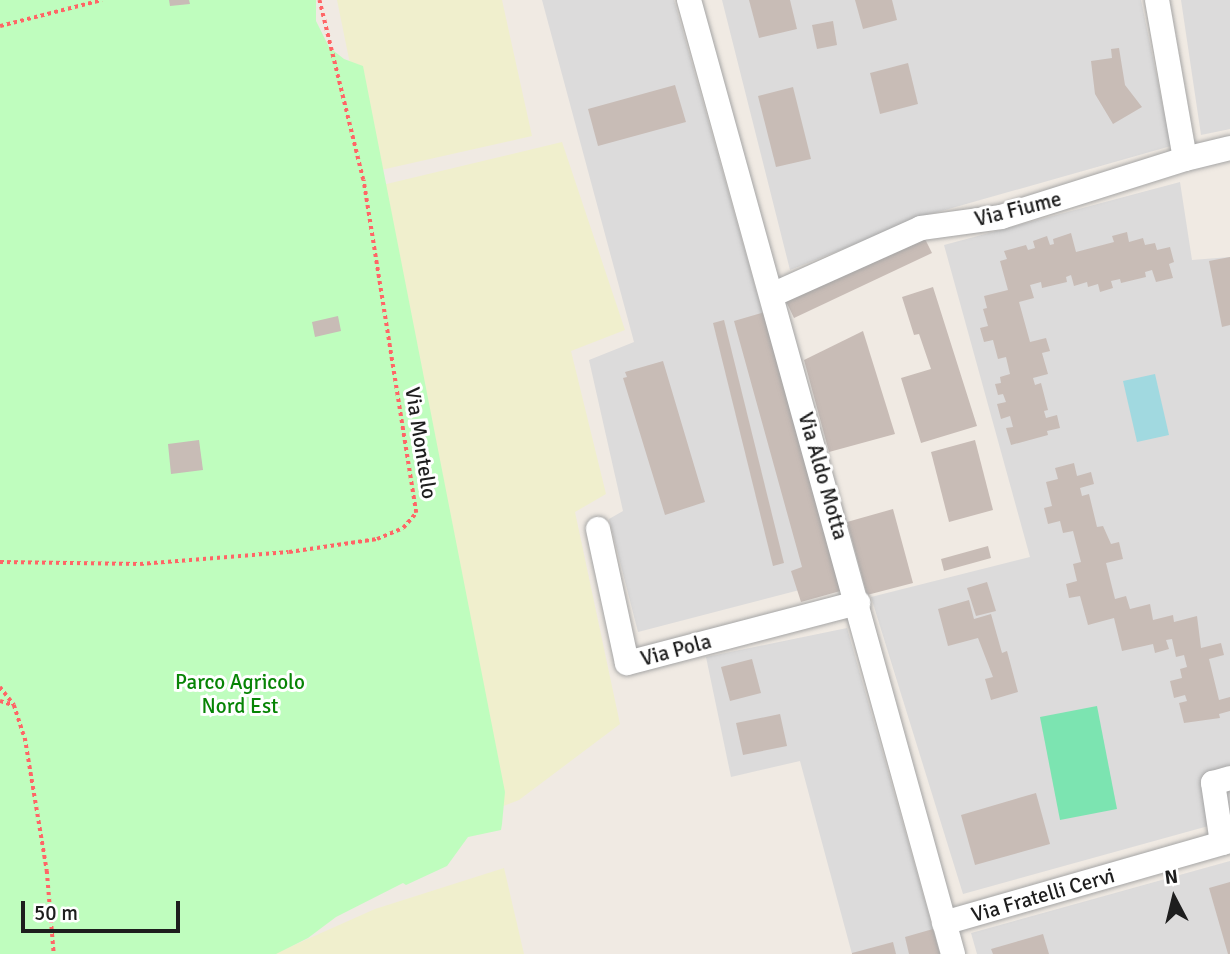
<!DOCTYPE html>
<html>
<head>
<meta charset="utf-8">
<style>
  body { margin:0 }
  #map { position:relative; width:1230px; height:954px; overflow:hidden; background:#f0eae3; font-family:Signika,sans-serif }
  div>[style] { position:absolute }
  .residential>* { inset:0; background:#dcdbdb }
  .farmland>* { inset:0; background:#f0efcd }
  .park>* { inset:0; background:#bffdbe }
  .pitch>* { inset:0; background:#7ce4b1 }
  .water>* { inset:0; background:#a1d9e0 }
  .building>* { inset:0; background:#c8bcb6 }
  .path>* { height:3.5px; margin-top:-1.75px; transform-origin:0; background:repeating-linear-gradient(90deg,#ff6566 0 3.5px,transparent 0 7px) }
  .roads { filter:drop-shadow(0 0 2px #a5a5a5) drop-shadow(0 0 2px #a5a5a5) }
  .minor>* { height:24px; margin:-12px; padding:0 12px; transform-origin:12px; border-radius:12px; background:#fff }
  span { translate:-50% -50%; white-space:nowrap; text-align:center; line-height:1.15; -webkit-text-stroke:6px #fff; paint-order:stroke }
  .street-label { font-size:21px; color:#1e1e1e }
  .park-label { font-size:21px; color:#078405 }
  .north { position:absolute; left:1139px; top:863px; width:70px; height:70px; -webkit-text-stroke:5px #fff; paint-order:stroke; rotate:353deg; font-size:19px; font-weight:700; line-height:28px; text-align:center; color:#1e1e1e }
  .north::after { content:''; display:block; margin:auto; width:24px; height:32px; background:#1e1e1e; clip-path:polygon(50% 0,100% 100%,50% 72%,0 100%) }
  .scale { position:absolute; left:21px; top:901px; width:159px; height:32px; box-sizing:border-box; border:4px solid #1e1e1e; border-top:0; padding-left:9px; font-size:21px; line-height:24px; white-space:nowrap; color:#1e1e1e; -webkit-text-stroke:5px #fff; paint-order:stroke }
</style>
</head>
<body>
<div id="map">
  <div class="residential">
    <div style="clip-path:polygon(542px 0,674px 0,838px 580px,638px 632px,609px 519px,623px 511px,589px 360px,634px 342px)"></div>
    <div style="clip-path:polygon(722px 0,1141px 0,1171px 146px,931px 214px,790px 270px)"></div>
    <div style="clip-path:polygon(1181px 0,1230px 0,1230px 129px,1201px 135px)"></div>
    <div style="clip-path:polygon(1180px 182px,1192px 260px,1230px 257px,1230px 820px,963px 894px,871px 597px,1030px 557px,944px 245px)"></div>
    <div style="clip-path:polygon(847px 628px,940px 954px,852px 954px,800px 761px,731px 777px,706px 657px)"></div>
    <div style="clip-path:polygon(1230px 861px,1230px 954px,977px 954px,971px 933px)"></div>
  </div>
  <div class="farmland">
    <div style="clip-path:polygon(337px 0,502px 0,532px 136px,372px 172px)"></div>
    <div style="clip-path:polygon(562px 142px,625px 330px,571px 351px,606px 494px,575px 512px,620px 724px,519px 800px,384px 851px,199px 954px,0 568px,374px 187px)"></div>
    <div style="clip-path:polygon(504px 868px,524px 954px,274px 954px,375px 909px)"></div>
  </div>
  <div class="park">
    <div style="clip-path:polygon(0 0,316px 0,316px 21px,329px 47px,344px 59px,363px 66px,505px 792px,502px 824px,501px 830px,468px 837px,447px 866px,406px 885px,403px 883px,336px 917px,308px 938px,276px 954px,0 954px)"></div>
  </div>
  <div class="pitch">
    <div style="clip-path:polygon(1097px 706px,1117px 809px,1060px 820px,1040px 717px)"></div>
  </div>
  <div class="water">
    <div style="clip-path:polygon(1155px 374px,1169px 435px,1137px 442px,1123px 381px)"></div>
  </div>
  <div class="building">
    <div style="clip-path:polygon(169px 0,189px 0,190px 4px,170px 6px)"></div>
    <div style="clip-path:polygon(749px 0,790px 0,797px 29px,759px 38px)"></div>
    <div style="clip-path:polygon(855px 0,892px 0,897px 20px,863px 29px)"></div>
    <div style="clip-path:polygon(833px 21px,837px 45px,817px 49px,812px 25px)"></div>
    <div style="clip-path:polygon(1119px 48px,1125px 85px,1142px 107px,1113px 124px,1095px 94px,1091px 61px,1112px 58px,1111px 49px)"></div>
    <div style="clip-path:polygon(908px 63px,918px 104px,880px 114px,870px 73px)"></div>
    <div style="clip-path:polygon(675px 85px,686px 122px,598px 146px,588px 109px)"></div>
    <div style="clip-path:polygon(793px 87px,811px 159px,776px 167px,758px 96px)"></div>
    <div style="clip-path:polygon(920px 229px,932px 253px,794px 318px,782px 293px)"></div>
    <div style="clip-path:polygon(1127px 232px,1129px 242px,1143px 238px,1145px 245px,1155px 243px,1157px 250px,1170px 247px,1174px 262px,1169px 264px,1173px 278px,1156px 282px,1152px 270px,1145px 272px,1146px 277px,1121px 283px,1120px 279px,1111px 281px,1113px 288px,1100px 292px,1098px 284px,1088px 287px,1087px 282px,1074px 286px,1071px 275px,1066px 277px,1067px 282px,1042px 288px,1041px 282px,1030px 285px,1034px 298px,1019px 302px,1030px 342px,1046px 338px,1050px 351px,1042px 353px,1048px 374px,1033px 378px,1035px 385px,1041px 383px,1048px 410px,1044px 411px,1046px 418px,1057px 415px,1060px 428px,1047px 431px,1048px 435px,1011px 445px,1006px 428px,1013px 427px,1010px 416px,1001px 419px,997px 404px,1006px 402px,1003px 394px,998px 395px,995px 384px,1001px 383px,1000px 377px,1010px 374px,1006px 357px,998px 359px,993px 340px,984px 342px,980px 328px,988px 326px,983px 309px,987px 308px,984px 296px,1008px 290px,1000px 261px,1007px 259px,1004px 251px,1026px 245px,1028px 250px,1035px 248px,1033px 241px,1047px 236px,1050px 245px,1054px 244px,1053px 239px,1071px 233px,1076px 252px,1114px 242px,1112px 236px)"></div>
    <div style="clip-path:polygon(1230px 257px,1230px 325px,1222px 327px,1209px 261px)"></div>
    <div style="clip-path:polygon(933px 287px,977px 426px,921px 443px,901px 378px,931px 369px,919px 334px,914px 335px,902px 297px)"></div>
    <div style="clip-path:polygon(765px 312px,844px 590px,801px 602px,791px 571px,802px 567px,734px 321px)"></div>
    <div style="clip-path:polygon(338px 316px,341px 331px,315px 337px,312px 322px)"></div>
    <div style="clip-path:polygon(724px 320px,784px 563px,773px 566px,713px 323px)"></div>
    <div style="clip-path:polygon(863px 331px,895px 434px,829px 452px,804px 360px)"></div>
    <div style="clip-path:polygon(663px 361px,705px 502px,665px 515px,623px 378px,627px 377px,625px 372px)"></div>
    <div style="clip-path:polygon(199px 440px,203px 470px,171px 474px,168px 444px)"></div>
    <div style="clip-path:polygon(975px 440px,993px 510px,949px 522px,931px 452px)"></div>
    <div style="clip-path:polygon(1074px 463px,1077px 476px,1091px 472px,1094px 484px,1080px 488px,1082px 496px,1089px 494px,1097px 527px,1103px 526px,1111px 544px,1119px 542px,1123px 559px,1106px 563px,1115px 599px,1126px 596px,1130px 609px,1150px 604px,1153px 620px,1173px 615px,1174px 622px,1197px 616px,1201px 648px,1221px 643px,1224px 655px,1209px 659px,1219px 700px,1230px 697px,1230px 711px,1219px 714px,1220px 718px,1184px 723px,1179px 703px,1187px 701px,1185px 695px,1174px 698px,1170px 681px,1182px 678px,1180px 669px,1187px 667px,1184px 655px,1176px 657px,1172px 639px,1166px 640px,1169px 649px,1155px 653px,1153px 644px,1122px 651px,1114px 618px,1088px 625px,1080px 596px,1069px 598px,1066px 584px,1077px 581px,1073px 564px,1081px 562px,1073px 531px,1063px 533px,1060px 521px,1048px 524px,1044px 508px,1052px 506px,1046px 482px,1058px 479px,1055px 468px)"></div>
    <div style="clip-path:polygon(893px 509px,913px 583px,867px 595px,847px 522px)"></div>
    <div style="clip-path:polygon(988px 546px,991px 558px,944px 571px,941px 559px)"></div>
    <div style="clip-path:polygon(987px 582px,996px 611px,976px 616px,967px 588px)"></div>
    <div style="clip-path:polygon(969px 600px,974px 619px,991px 614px,1002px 653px,1007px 651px,1018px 692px,991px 700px,985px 679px,993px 677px,978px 638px,948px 646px,938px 609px)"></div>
    <div style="clip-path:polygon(752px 659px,761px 693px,730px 701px,721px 667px)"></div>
    <div style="clip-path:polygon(780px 714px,787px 746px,743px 755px,736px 723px)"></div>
    <div style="clip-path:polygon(1036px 793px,1050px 844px,975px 865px,961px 815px)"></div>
    <div style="clip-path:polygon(1230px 882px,1230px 954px,1228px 954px,1209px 888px)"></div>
    <div style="clip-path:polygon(933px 929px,940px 954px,909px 954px,905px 937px)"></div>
    <div style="clip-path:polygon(1043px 934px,1049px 954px,993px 954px,991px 949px)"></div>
    <div style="clip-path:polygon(893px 942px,896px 954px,852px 954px,852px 953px)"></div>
  </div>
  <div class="path">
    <div style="left:0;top:26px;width:105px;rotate:-14.3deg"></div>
    <div style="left:0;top:562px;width:140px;rotate:0.8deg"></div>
    <div style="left:140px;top:564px;width:149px;rotate:-4.6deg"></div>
    <div style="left:289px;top:552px;width:89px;rotate:-8.4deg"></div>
    <div style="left:377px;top:539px;width:28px;rotate:-23deg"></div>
    <div style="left:403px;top:528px;width:20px;rotate:-49deg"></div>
    <div style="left:416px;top:513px;width:337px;rotate:-99deg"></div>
    <div style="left:363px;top:180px;width:185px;rotate:-103.7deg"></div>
    <div style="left:0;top:687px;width:23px;rotate:52deg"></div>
    <div style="left:14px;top:705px;width:35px;rotate:72deg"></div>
    <div style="left:25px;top:738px;width:135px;rotate:80.6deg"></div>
    <div style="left:47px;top:871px;width:83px;rotate:85.2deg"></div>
    <div style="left:0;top:701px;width:13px;rotate:18deg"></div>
  </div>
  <div class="roads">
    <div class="minor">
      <div style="left:689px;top:0;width:990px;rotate:74.53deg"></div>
      <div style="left:1157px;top:0;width:161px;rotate:80deg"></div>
      <div style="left:772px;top:295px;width:163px;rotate:-24.2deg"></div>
      <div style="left:921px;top:228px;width:81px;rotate:-7.8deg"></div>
      <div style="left:1001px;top:217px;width:193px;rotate:-17.5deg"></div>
      <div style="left:1185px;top:159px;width:46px;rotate:-13.7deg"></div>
      <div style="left:598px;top:529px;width:137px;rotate:77.8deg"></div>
      <div style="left:627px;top:663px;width:239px;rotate:-14.6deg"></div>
      <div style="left:1222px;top:843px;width:61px;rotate:-98.5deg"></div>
      <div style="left:1213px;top:783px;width:18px;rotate:-16deg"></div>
      <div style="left:944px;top:923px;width:298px;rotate:-16deg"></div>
    </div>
  </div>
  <div class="street-label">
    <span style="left:1018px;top:209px;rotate:-14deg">Via Fiume</span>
    <span style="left:421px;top:443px;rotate:81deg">Via Montello</span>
    <span style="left:823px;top:476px;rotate:74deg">Via Aldo Motta</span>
    <span style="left:676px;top:650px;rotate:-15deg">Via Pola</span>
    <span style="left:1043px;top:895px;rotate:-16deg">Via Fratelli Cervi</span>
  </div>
  <div class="park-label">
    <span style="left:240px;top:694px">Parco Agricolo<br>Nord Est</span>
  </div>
  <div class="north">N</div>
  <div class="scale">50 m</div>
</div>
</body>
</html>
